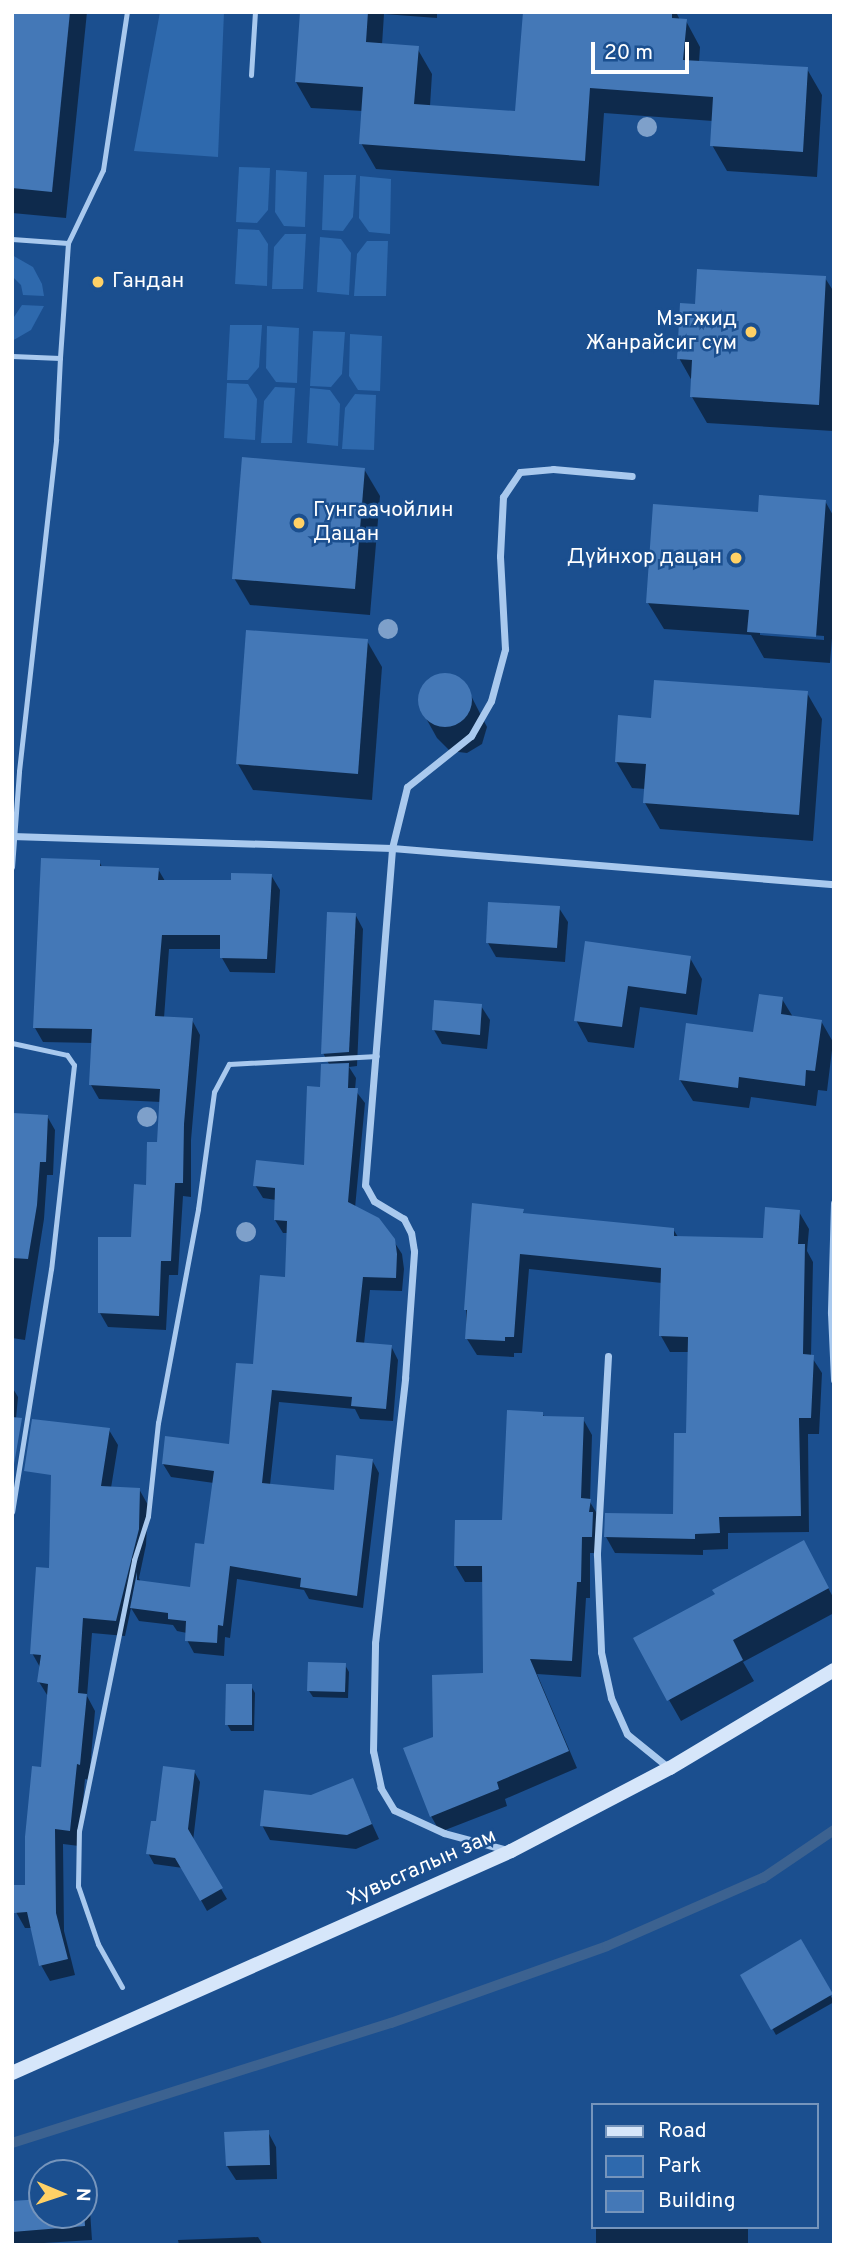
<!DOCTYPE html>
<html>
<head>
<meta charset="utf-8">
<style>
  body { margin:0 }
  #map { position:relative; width:846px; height:2257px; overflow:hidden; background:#1b4f8f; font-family:Overpass,sans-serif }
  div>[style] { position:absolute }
  .green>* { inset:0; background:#2e69ad }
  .shadow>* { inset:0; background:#0007 }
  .stream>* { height:10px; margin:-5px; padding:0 5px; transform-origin:5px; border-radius:5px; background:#3c6290 }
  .building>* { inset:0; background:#4478b7 }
  .round { border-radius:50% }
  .lane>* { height:5px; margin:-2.5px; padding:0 2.5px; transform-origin:2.5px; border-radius:2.5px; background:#a9c9ee }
  .street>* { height:7px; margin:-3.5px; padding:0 3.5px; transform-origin:3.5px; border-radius:3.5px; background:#a9c9ee }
  .secondary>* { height:14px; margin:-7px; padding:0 7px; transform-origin:7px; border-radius:7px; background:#d6e6fa }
  .trees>* { width:20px; height:20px; margin:-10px; border-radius:50%; background:#7ea0ca }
  .dots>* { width:19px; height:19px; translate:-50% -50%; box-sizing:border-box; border:4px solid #1b4f8f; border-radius:50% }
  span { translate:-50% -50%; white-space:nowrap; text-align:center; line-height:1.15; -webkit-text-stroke:5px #1b4f8f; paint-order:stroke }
  .poi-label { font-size:21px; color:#fff }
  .left { translate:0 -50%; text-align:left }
  .right { translate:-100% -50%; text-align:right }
  .street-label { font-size:21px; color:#fff }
  .frame { position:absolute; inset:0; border:14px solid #fff; pointer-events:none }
  .legend { position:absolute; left:591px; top:2103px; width:228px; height:126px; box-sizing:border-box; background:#1b4f8f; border:2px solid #7695bc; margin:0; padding:9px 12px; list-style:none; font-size:21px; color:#fff }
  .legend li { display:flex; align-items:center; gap:14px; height:35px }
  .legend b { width:35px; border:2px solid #7695bc }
  .north { position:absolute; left:28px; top:2159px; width:70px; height:70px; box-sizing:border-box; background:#1b4f8f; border:2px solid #7695bc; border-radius:50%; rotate:92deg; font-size:19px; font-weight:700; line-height:28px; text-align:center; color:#fff }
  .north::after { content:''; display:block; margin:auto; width:24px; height:32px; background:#ffd166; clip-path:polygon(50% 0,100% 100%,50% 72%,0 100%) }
  .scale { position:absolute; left:591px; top:42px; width:98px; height:32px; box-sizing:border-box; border:4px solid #fff; border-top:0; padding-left:9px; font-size:21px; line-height:24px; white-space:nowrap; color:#fff; -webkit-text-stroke:5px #1b4f8f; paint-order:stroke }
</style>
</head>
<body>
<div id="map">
  <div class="green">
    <div style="clip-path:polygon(160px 12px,224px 12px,218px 157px,134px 151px)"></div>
    <div style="clip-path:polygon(239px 167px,270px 168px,268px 210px,257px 223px,236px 222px)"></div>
    <div style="clip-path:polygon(276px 170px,307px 172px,305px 227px,284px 226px,275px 212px)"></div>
    <div style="clip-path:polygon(324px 175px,356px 175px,353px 217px,343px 231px,322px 230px)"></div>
    <div style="clip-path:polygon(360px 176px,391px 179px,390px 234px,369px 232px,359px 218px)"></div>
    <div style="clip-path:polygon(238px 229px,259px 230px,268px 244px,267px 286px,235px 284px)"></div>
    <div style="clip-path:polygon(285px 234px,306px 234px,303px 289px,272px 289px,274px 247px)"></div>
    <div style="clip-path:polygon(320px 237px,341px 239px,351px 253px,349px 295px,317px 292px)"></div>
    <div style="clip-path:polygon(367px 241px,388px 241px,386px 296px,354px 296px,357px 254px)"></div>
    <div style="clip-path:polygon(12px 255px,33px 267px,42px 284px,44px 296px,23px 295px,21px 285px,12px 276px)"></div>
    <div style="clip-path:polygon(22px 305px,44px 306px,31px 330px,12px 341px,12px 320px)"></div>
    <div style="clip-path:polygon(230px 325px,262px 325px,259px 367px,248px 380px,227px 380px)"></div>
    <div style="clip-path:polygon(267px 326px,299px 328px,297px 383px,276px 382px,266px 368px)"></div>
    <div style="clip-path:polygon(313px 331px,345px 332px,342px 374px,331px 387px,310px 386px)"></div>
    <div style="clip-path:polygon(350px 334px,382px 336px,380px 391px,358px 390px,349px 376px)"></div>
    <div style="clip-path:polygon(227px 383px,248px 384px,257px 399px,255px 440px,224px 438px)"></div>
    <div style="clip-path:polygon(275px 387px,295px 388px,292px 443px,261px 443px,264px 401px)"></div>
    <div style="clip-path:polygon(310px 388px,330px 390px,340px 404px,338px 446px,307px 443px)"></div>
    <div style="clip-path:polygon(355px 394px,376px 395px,374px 450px,342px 449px,345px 408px)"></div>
  </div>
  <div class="shadow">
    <div style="clip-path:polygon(12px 12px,87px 12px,66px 218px,12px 213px)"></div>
    <div style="clip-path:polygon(301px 12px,437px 12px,437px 18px,384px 14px,382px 45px,417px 48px,432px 74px,430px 106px,517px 113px,525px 12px,676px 12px,680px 20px,686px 21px,700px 47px,699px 63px,807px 69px,822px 95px,817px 177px,727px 171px,712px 145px,713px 121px,604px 113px,599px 186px,376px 169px,361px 143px,363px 111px,311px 108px,296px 82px)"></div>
    <div style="clip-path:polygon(825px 278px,834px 292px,833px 431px,707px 423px,692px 397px,692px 381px,679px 358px,697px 306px)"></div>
    <div style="clip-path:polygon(364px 469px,380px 496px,370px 615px,250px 605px,234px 578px)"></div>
    <div style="clip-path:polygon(evenodd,825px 501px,834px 517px,834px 613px,830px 663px,764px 658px,751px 635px,664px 629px,648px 603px,759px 514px,825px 501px,760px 631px,824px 636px,824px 640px,760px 635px,760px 631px)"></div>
    <div style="clip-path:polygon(367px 641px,382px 667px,372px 800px,253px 790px,238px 764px)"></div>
    <div style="clip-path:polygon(451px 675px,465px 684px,487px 727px,482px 744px,467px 753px,450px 751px,437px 738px,422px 711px,420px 694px,423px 687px,436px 677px)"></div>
    <div style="clip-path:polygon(807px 693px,822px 719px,813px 841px,660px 829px,645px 803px,646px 789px,632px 788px,616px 761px,653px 720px)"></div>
    <div style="clip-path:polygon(99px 861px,102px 867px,158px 869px,165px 881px,232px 882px,271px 875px,280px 890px,275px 973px,230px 972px,222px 958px,222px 949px,169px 949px,164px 1018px,192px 1020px,200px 1035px,191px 1140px,191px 1197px,183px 1196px,178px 1275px,169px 1275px,166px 1330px,108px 1327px,100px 1313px,133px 1238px,158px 1144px,161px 1102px,99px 1099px,91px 1085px,93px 1043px,43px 1042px,35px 1028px)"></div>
    <div style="clip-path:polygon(559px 908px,568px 922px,565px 962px,496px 957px,488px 943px)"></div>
    <div style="clip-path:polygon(355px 914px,363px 929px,357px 1066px,349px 1067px,356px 1078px,355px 1090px,365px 1103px,355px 1208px,393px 1240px,402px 1254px,404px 1269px,402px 1291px,370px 1290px,364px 1344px,391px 1346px,398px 1360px,393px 1421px,360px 1419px,355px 1409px,279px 1402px,270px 1485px,336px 1492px,372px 1460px,379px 1473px,363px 1608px,309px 1599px,304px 1590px,237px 1579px,230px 1638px,225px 1637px,224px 1656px,194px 1653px,187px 1640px,187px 1633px,177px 1631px,173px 1625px,139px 1621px,131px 1608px,125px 1636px,92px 1633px,87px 1696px,95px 1711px,89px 1780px,85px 1779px,79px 1846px,63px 1844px,64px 1931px,75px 1975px,50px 1981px,41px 1965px,32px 1928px,25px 1928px,16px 1912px,27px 1886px,43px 1769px,49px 1698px,39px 1682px,41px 1669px,32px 1653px,51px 1570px,109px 1430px,118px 1445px,111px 1488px,139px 1489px,148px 1505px,146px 1545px,139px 1578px,141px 1583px,192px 1589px,205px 1546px,214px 1483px,171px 1477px,163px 1464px,231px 1446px,254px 1366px,287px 1278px,289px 1233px,283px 1233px,275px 1220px,276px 1200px,263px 1198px,255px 1185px,306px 1167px,321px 1088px,330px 1066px,323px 1053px)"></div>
    <div style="clip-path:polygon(586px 943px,690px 958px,702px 979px,697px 1015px,640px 1007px,634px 1048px,588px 1042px,576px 1020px)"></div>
    <div style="clip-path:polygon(782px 999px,793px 1017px,821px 1021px,833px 1042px,827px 1091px,818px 1090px,816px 1106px,751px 1097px,749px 1108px,693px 1101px,680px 1080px,755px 1034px)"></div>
    <div style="clip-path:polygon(481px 1006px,490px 1020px,487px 1049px,442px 1044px,434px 1030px)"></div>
    <div style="clip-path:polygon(15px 1115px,47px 1116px,55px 1130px,53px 1175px,47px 1175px,44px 1219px,25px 1340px,12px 1338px)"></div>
    <div style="clip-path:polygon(522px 1211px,525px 1215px,673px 1229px,678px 1237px,764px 1239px,799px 1212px,809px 1229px,807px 1251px,813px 1262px,811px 1356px,822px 1373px,819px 1434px,808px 1434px,809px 1532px,728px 1533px,728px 1549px,703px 1550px,703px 1555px,615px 1553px,606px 1537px,675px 1516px,688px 1435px,689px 1352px,670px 1352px,661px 1336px,662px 1283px,529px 1269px,522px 1353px,514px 1353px,514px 1357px,477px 1355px,467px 1339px,466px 1310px)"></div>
    <div style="clip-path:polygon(12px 1387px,18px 1397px,12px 1461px)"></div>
    <div style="clip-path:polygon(542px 1413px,545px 1418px,583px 1419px,592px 1435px,590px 1502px,599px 1517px,600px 1553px,590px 1553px,590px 1598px,586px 1598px,581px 1677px,537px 1674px,577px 1768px,505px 1799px,507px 1806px,440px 1832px,431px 1816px,435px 1738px,485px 1675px,484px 1582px,465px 1582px,455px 1565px,503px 1522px)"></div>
    <div style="clip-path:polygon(815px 1563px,834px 1599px,834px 1613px,743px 1662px,754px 1681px,681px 1721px,669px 1700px)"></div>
    <div style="clip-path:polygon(345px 1665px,349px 1672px,348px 1698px,313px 1697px,309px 1691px)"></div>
    <div style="clip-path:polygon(251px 1686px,255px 1693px,254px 1731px,231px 1731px,227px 1724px)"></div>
    <div style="clip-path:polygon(194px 1771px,200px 1782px,193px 1841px,227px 1899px,207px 1911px,183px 1868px,154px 1864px,148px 1853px,158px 1823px)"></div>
    <div style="clip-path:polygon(352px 1780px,379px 1839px,356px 1849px,270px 1840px,262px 1825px,311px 1797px)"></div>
    <div style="clip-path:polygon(801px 1942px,834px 2002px,776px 2035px,742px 1975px)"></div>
    <div style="clip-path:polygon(268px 2132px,276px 2147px,277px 2179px,236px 2180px,227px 2166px)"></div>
    <div style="clip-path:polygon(42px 2200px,42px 2215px,84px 2215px,84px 2201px,90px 2211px,92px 2240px,12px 2245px,12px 2202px)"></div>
    <div style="clip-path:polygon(596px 2227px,748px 2227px,748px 2245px,596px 2245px)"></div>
    <div style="clip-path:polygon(258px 2237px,263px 2245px,179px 2245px,178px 2240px)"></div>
  </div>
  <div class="stream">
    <div style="left:12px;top:2143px;width:398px;rotate:-17.6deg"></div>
    <div style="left:391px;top:2023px;width:229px;rotate:-19.6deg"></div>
    <div style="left:607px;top:1946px;width:170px;rotate:-23.6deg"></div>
    <div style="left:763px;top:1878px;width:86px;rotate:-34.1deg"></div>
  </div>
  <div class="building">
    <div style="clip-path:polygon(12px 12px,70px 12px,52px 192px,12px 188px)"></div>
    <div style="clip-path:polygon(300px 12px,368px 12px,366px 42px,419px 46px,414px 104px,515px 111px,523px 12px,672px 12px,672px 18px,687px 19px,683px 60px,808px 67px,803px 152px,710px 146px,713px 97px,590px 88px,585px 161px,359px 144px,363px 87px,295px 82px)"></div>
    <div style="clip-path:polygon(697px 269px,826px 276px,819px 405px,690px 397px,692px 360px,677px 359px,680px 303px,695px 304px)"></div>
    <div style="clip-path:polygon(242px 457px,365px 468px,355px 589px,232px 579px)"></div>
    <div style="clip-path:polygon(759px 495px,826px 500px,816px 637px,747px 632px,749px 610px,646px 603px,653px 504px,758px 512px)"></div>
    <div style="clip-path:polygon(246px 630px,368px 639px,358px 774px,236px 764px)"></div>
    <div class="round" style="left:418px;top:673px;width:54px;height:54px"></div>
    <div style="clip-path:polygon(654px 680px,808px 691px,799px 815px,643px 803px,646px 764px,615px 762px,618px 715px,651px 718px)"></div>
    <div style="clip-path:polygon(41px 858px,100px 860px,100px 866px,159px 868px,158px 880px,231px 880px,231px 873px,272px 874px,267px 959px,220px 958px,220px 935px,162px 935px,155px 1016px,193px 1018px,184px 1124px,183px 1183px,175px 1183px,171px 1261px,161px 1261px,159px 1316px,98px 1313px,98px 1237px,131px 1237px,134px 1184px,146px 1185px,147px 1142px,157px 1142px,160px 1089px,89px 1085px,92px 1029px,33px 1028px)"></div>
    <div style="clip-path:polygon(488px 902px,560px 906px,557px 948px,486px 943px)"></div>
    <div style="clip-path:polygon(327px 912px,356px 913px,349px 1052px,321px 1054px)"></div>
    <div style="clip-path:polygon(585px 941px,691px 956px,686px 994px,628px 986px,622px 1027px,574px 1021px)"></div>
    <div style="clip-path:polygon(759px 994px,783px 997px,781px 1014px,822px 1020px,815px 1071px,806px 1070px,805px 1086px,739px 1077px,738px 1088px,679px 1080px,686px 1023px,753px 1032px)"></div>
    <div style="clip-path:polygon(434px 1000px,482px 1004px,480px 1035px,432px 1030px)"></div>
    <div style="clip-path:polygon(349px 1063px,348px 1088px,358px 1088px,348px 1202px,379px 1218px,395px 1239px,397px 1254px,396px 1278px,363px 1277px,356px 1342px,392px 1345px,386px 1409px,351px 1406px,352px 1397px,272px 1390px,262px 1483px,334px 1490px,336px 1455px,373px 1459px,357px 1596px,300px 1587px,301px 1578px,230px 1566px,223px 1626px,218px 1625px,217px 1643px,185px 1641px,186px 1621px,168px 1619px,168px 1613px,130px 1608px,137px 1572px,137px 1580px,190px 1587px,195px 1543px,204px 1544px,214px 1471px,162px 1464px,165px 1436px,229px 1444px,236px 1363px,253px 1364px,260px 1275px,285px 1277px,287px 1221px,274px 1220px,275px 1188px,253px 1186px,256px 1160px,304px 1165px,307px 1086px,320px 1087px,321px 1064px)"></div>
    <div style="clip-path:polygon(13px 1113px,48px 1115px,46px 1162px,40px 1162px,37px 1205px,28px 1259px,12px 1258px)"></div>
    <div style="clip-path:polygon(472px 1203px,524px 1209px,523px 1213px,674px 1228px,674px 1236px,763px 1238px,765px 1207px,800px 1210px,798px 1244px,805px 1244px,803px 1354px,814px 1355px,811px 1418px,799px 1418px,801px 1516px,719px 1517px,720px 1533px,695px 1534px,695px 1539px,604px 1537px,605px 1513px,673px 1514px,674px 1433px,686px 1433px,688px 1337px,659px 1336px,661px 1268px,520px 1254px,514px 1337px,505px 1337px,505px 1341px,465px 1339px,467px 1310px,464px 1310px)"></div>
    <div style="clip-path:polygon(507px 1410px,543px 1412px,543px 1416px,584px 1417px,581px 1498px,591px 1499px,589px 1512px,593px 1512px,592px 1537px,582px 1537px,581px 1582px,577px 1582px,572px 1661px,530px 1659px,569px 1751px,497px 1782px,499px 1789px,430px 1817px,403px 1748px,433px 1737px,432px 1675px,483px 1673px,482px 1566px,454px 1566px,455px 1520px,502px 1520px)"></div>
    <div style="clip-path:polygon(12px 1417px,22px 1418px,13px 1470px,12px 1469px)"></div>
    <div style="clip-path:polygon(32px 1419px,110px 1428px,101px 1486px,140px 1488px,139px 1529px,116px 1621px,83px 1618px,78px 1693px,87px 1694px,80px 1765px,77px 1764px,70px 1831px,55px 1829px,56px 1913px,68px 1959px,39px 1966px,27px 1912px,14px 1913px,14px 1885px,25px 1885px,25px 1837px,32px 1766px,41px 1767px,48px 1684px,37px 1682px,41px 1655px,30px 1654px,36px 1567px,49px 1568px,51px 1475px,24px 1471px)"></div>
    <div style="clip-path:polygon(804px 1540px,829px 1588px,733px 1640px,743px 1660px,667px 1701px,633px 1638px,715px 1594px,712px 1590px)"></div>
    <div style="clip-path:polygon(308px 1662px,346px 1663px,345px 1692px,307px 1691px)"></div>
    <div style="clip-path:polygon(226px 1684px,252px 1684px,252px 1725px,225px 1725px)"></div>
    <div style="clip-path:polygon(163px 1766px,195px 1770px,188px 1829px,223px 1888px,200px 1901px,175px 1858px,146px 1854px,151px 1821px,156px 1821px)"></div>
    <div style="clip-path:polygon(353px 1778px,372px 1824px,347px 1835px,260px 1826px,264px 1790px,311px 1795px)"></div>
    <div style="clip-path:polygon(801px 1939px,833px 1994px,771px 2030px,740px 1975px)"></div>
    <div style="clip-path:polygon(269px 2130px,270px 2165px,226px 2166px,224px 2132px)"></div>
    <div style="clip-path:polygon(42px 2199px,42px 2215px,84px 2215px,84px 2211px,85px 2226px,12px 2232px,12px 2201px)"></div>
  </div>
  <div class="lane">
    <div style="left:251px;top:75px;width:63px;rotate:-86.4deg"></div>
    <div style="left:12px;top:239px;width:56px;rotate:4.1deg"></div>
    <div style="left:68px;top:243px;width:115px;rotate:94deg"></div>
    <div style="left:60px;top:358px;width:48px;rotate:-177.6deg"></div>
    <div style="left:68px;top:243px;width:81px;rotate:-64.4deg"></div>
    <div style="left:103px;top:170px;width:160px;rotate:-81.4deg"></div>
    <div style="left:12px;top:867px;width:96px;rotate:-85.8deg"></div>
    <div style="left:19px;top:771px;width:334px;rotate:-83.6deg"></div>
    <div style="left:56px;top:439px;width:81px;rotate:-87.2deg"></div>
    <div style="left:12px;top:1043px;width:56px;rotate:12.3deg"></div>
    <div style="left:67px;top:1055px;width:12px;rotate:55deg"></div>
    <div style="left:74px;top:1065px;width:205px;rotate:96.4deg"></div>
    <div style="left:51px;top:1269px;width:246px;rotate:99.1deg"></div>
    <div style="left:122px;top:1987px;width:49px;rotate:-119.2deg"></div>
    <div style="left:98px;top:1944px;width:61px;rotate:-109deg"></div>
    <div style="left:78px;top:1886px;width:55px;rotate:-89deg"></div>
    <div style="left:79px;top:1831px;width:277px;rotate:-78.5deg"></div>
    <div style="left:134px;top:1560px;width:46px;rotate:-72.3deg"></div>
    <div style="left:148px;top:1516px;width:94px;rotate:-83.9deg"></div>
    <div style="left:158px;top:1423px;width:218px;rotate:-79.4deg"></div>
    <div style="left:198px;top:1209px;width:118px;rotate:-82.2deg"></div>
    <div style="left:214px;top:1092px;width:32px;rotate:-62deg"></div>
    <div style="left:229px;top:1064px;width:148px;rotate:-3.1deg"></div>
  </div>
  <div class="street">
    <div style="left:12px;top:836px;width:380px;rotate:1.8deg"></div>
    <div style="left:392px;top:848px;width:443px;rotate:4.7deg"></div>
    <div style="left:834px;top:1203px;width:110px;rotate:91.6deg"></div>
    <div style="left:831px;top:1313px;width:67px;rotate:87.4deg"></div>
    <div style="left:608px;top:1356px;width:199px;rotate:93.2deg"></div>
    <div style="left:597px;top:1555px;width:97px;rotate:87.6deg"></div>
    <div style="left:601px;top:1652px;width:47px;rotate:77.7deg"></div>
    <div style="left:611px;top:1698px;width:39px;rotate:66deg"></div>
    <div style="left:627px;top:1734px;width:54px;rotate:39deg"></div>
    <div style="left:507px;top:1850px;width:65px;rotate:-164.9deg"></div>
    <div style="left:444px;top:1833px;width:55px;rotate:-155.3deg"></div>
    <div style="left:394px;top:1810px;width:26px;rotate:-121deg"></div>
    <div style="left:381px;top:1788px;width:38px;rotate:-102deg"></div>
    <div style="left:373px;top:1751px;width:108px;rotate:-88.9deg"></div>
    <div style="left:375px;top:1643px;width:267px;rotate:-83.5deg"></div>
    <div style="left:405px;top:1378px;width:127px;rotate:-85.9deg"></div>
    <div style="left:414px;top:1251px;width:18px;rotate:-99deg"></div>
    <div style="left:411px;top:1233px;width:16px;rotate:-117deg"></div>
    <div style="left:404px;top:1219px;width:35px;rotate:-149deg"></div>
    <div style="left:374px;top:1201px;width:18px;rotate:-119deg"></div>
    <div style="left:365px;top:1185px;width:338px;rotate:-85.4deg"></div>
    <div style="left:392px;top:848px;width:63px;rotate:-76.2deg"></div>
    <div style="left:407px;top:787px;width:82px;rotate:-38.6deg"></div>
    <div style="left:471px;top:736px;width:40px;rotate:-60.3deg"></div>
    <div style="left:491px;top:701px;width:54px;rotate:-74.9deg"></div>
    <div style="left:505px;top:649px;width:93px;rotate:-93.1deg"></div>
    <div style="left:500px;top:556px;width:59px;rotate:-87.1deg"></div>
    <div style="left:503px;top:497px;width:30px;rotate:-56deg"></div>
    <div style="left:520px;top:472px;width:33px;rotate:-5deg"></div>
    <div style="left:553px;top:469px;width:79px;rotate:5.1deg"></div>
  </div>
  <div class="secondary">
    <div style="left:12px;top:2073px;width:546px;rotate:-23.98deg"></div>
    <div style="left:511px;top:1851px;width:179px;rotate:-27.6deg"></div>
    <div style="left:670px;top:1768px;width:191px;rotate:-30.9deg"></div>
  </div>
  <div class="trees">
    <div style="left:647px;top:127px"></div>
    <div style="left:388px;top:629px"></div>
    <div style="left:147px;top:1117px"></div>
    <div style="left:246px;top:1232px"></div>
  </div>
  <div class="dots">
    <div style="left:98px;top:282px;background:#ffd166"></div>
    <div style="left:751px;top:332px;background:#ffd166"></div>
    <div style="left:299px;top:523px;background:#ffd166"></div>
    <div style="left:736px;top:558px;background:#ffd166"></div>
  </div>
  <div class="poi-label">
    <span class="left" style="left:112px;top:282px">Гандан</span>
    <span class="right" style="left:737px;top:332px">Мэгжид<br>Жанрайсиг сүм</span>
    <span class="left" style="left:313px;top:523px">Гунгаачойлин<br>Дацан</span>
    <span class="right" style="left:722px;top:558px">Дүйнхор дацан</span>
  </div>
  <div class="street-label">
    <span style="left:422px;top:1868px;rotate:-24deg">Хувьсгалын зам</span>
  </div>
  <div class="frame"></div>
  <ul class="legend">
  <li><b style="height:9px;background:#d6e6fa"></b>Road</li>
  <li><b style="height:19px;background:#2e69ad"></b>Park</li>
  <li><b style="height:19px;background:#4478b7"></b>Building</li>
  </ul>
  <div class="north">N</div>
  <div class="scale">20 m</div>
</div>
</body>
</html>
